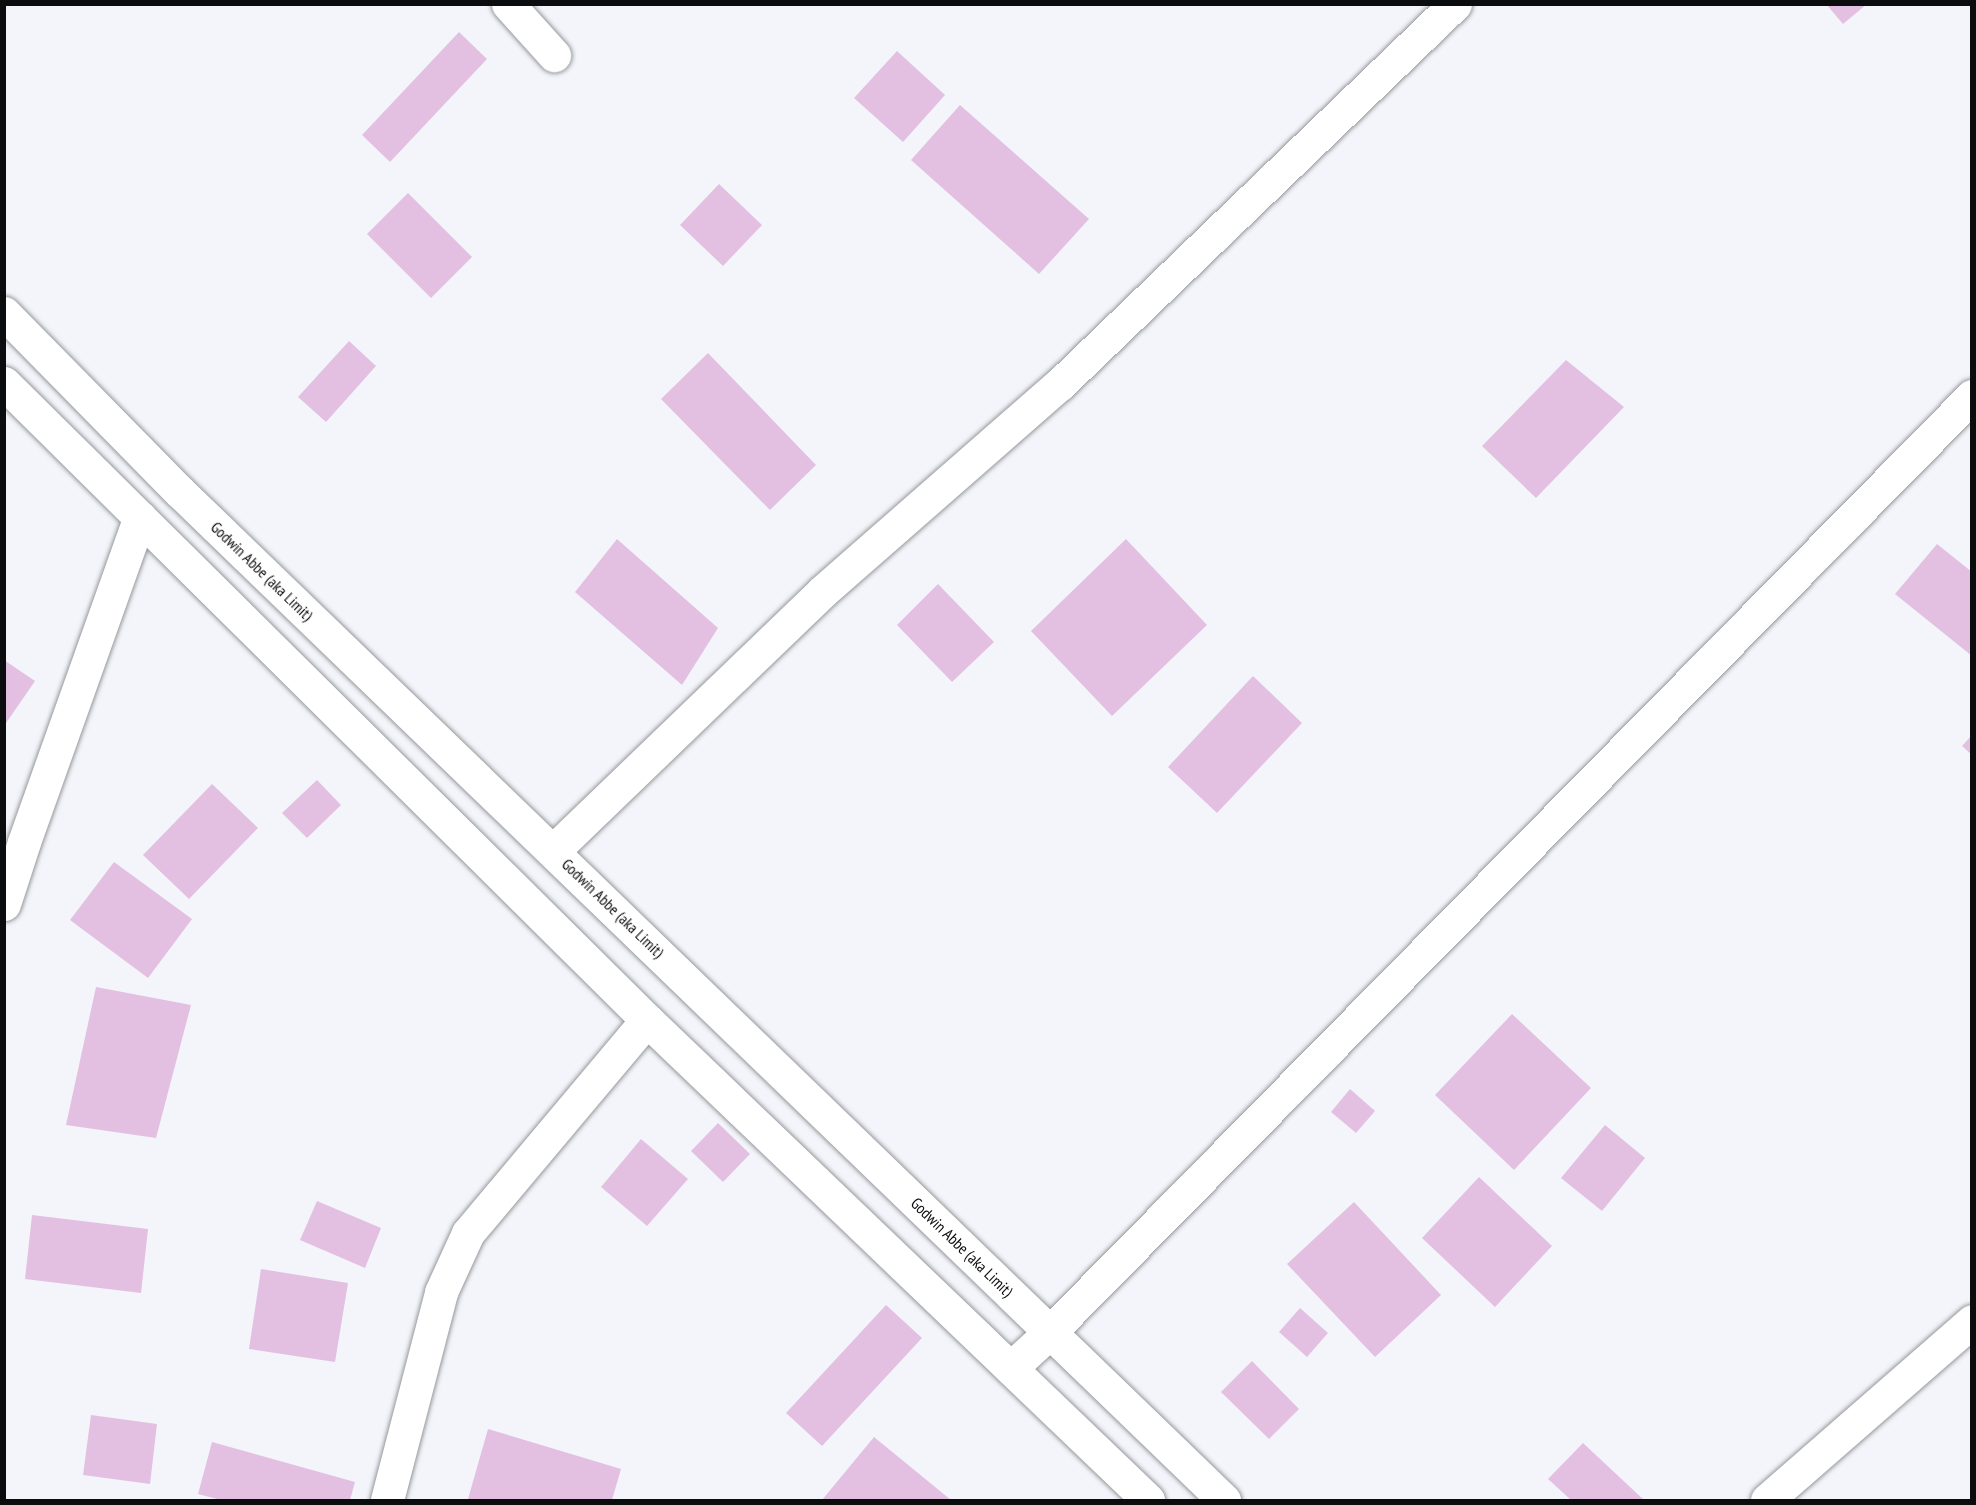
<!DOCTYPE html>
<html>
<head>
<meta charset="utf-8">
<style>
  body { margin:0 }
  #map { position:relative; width:1976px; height:1505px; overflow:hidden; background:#f3f5fa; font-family:"PT Sans Narrow",sans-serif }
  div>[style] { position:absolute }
  .building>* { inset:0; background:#e3c0e2 }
  .roads { filter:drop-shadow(0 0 2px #96989c) drop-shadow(0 0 2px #96989c) }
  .minor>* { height:33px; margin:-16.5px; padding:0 16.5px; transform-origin:16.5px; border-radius:16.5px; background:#fff }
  span { translate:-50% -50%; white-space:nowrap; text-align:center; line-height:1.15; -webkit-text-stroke:4.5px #fff; paint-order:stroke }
  .street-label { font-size:16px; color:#0b0c0d }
  .frame { position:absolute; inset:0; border:6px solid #0b0c0d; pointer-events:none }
</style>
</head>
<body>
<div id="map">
  <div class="building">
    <div style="clip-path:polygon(1826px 4px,1867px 4px,1843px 24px)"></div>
    <div style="clip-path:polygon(459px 32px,487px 59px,390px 162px,362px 135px)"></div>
    <div style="clip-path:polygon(897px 51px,945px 95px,903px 142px,854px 98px)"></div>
    <div style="clip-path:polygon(960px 105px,1089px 219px,1039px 274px,911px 160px)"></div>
    <div style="clip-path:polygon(719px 184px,762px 225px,723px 266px,680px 225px)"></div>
    <div style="clip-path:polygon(408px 193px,472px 257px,431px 298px,367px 234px)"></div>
    <div style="clip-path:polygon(349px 341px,376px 366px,326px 422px,298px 397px)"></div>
    <div style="clip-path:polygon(708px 353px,816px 465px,770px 510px,661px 399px)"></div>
    <div style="clip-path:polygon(1566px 360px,1624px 407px,1536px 498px,1482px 446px)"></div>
    <div style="clip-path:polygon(617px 539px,718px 628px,682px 685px,575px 592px)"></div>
    <div style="clip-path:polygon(1126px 539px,1207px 625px,1112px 716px,1031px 631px)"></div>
    <div style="clip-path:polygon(1937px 544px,1972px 572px,1972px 656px,1895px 594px)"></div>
    <div style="clip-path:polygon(938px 584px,994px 642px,952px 682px,897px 625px)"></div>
    <div style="clip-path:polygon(4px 660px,35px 681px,4px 726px)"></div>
    <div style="clip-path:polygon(1253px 676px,1302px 723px,1217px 813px,1168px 767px)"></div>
    <div style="clip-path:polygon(1972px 735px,1972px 755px,1962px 746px)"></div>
    <div style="clip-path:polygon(317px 780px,341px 805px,307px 838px,282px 813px)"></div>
    <div style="clip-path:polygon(212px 784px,258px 828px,189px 899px,143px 855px)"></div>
    <div style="clip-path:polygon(114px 862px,192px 919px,148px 978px,70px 920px)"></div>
    <div style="clip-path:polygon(96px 987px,191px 1005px,156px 1138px,66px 1125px)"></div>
    <div style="clip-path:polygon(1512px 1014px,1591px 1088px,1514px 1170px,1435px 1095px)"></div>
    <div style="clip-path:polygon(1350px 1089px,1375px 1111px,1356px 1133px,1331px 1112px)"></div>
    <div style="clip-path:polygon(718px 1123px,750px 1154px,723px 1182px,691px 1151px)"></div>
    <div style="clip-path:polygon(1605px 1125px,1645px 1158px,1602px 1211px,1561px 1178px)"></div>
    <div style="clip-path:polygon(641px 1139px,688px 1179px,647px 1226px,601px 1187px)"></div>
    <div style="clip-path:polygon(1479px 1177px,1552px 1246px,1495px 1307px,1422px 1238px)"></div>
    <div style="clip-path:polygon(317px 1201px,381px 1228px,365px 1268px,300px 1240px)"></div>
    <div style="clip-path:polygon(1354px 1202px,1441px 1295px,1375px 1357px,1287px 1264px)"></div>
    <div style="clip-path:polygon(32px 1215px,148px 1229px,141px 1293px,25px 1279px)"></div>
    <div style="clip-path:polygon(261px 1269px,348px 1283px,335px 1362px,249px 1349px)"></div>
    <div style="clip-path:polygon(886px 1305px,922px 1338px,822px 1446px,786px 1413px)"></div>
    <div style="clip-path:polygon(1300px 1308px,1328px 1333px,1307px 1357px,1279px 1332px)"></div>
    <div style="clip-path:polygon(1252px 1361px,1299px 1409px,1269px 1439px,1221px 1392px)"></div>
    <div style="clip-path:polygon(91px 1415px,157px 1424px,150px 1484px,83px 1475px)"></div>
    <div style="clip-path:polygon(488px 1429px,621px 1469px,612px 1500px,468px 1499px)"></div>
    <div style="clip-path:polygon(874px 1437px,951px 1500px,822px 1500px)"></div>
    <div style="clip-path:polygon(212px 1442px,355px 1482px,350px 1500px,221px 1500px,198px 1494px)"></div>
    <div style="clip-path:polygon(1583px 1443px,1644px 1500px,1571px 1500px,1548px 1479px)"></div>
  </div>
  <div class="roads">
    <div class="minor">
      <div style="left:508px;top:4px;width:69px;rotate:48deg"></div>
      <div style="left:4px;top:313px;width:250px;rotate:45.5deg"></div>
      <div style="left:179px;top:491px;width:1453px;rotate:44deg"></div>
      <div style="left:4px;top:383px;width:905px;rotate:44.73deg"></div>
      <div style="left:647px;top:1020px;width:694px;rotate:43.77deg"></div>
      <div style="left:553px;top:851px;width:373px;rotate:-43.9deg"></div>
      <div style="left:822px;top:592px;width:316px;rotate:-41.2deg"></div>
      <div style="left:1060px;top:384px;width:548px;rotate:-43.89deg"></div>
      <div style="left:4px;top:904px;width:65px;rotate:-72.1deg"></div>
      <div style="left:24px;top:842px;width:345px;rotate:-70.4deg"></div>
      <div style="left:1011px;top:1368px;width:53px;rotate:-42.7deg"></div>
      <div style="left:1050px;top:1332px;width:1314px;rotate:-45.43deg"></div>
      <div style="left:387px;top:1500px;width:215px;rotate:-75.4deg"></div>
      <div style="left:441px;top:1292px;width:65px;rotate:-65.4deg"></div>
      <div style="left:468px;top:1233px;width:278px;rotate:-50deg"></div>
      <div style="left:1767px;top:1500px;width:272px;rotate:-41.1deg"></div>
    </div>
  </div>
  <div class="street-label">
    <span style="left:262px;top:571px;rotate:44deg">Godwin Abbe (aka Limit)</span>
    <span style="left:613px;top:908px;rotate:44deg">Godwin Abbe (aka Limit)</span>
    <span style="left:962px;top:1247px;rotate:44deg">Godwin Abbe (aka Limit)</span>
  </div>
  <div class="frame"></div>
</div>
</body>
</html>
